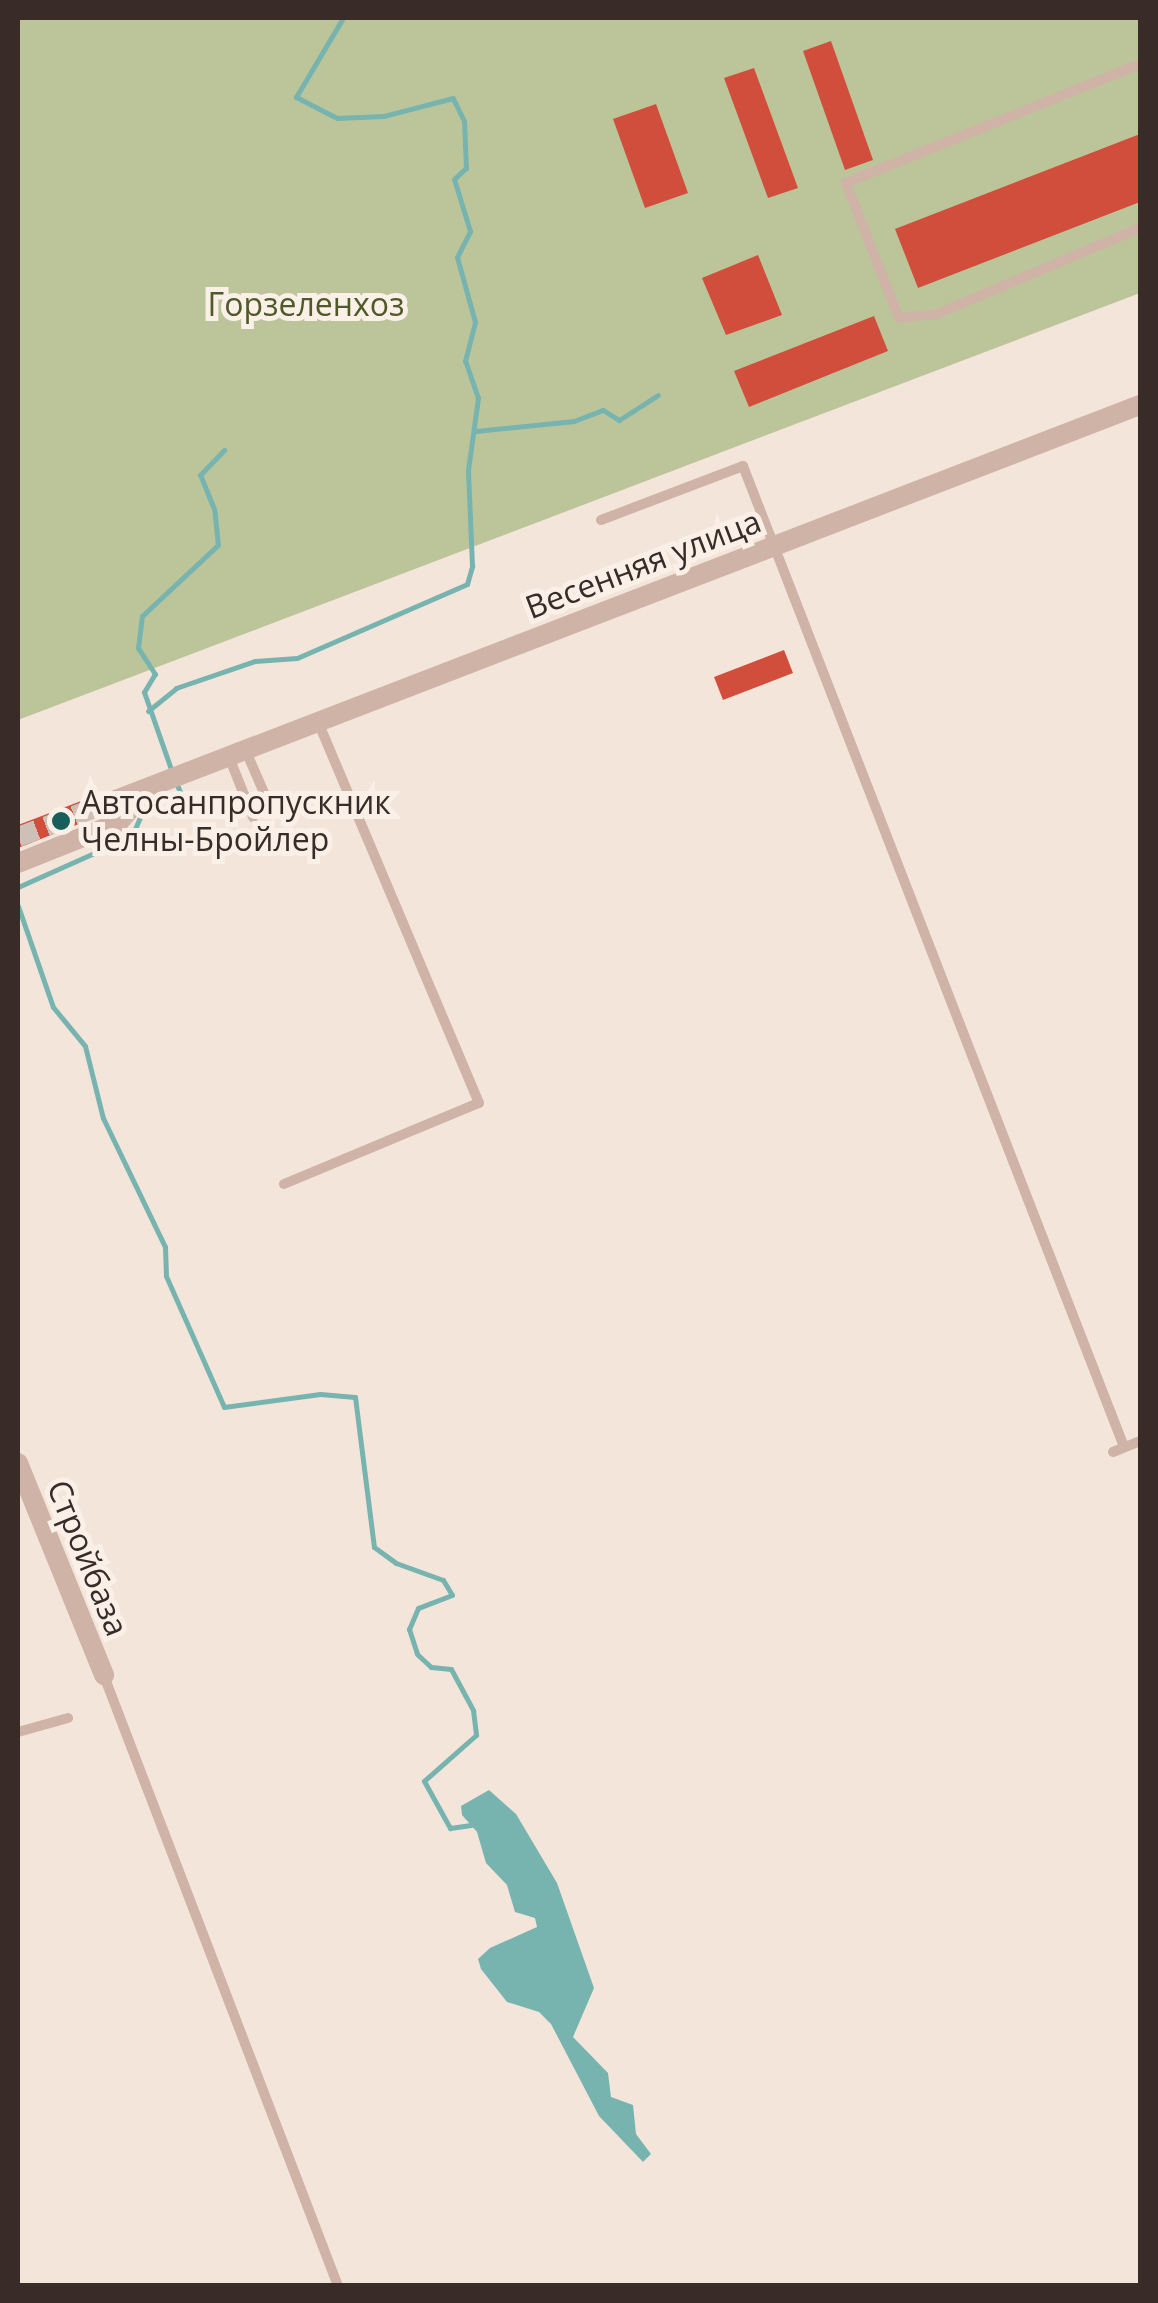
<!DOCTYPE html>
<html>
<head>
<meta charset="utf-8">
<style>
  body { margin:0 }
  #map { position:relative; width:1158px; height:2303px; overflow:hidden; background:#f4e5db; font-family:"Open Sans",sans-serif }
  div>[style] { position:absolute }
  .green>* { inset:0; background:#bcc599 }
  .water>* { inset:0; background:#77b4b0 }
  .stream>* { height:5px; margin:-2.5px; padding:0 2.5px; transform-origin:2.5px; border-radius:2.5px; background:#77b4b0 }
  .building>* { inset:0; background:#d24e3c }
  .street-tunnel>* { height:20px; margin-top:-10px; transform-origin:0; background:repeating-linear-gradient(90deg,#cfc0b7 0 20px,transparent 0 30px) }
  .lane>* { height:10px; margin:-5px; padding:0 5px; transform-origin:5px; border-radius:5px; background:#ceb3a6 }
  .street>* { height:20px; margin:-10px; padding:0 10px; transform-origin:10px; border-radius:10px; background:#ceb3a6 }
  .dots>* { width:28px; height:28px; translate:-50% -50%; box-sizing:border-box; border:5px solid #fbf0e8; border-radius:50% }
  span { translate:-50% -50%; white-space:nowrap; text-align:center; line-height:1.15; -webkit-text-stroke:10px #fbf0e8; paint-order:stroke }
  .park-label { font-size:32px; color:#4e5a28 }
  .street-label { font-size:32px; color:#392b27 }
  .poi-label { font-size:32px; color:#392b27 }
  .left { translate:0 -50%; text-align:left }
  .frame { position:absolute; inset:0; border:20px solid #392b27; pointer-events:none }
</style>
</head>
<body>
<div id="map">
  <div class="green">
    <div style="clip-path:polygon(18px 18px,1140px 18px,1140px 293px,18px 720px)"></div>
  </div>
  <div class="water">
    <div style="clip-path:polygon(489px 1790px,516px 1814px,557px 1883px,594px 1988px,573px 2037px,608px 2073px,611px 2097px,633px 2105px,636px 2134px,651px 2154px,643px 2162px,599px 2116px,551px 2024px,539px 2012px,507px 2002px,481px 1969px,478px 1959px,490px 1948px,537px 1927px,535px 1918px,515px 1912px,507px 1885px,486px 1863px,477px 1832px,462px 1815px,461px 1806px)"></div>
  </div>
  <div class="stream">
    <div style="left:476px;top:431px;width:99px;rotate:-5.8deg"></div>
    <div style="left:574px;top:421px;width:31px;rotate:-21deg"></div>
    <div style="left:603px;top:410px;width:19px;rotate:32deg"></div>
    <div style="left:619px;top:420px;width:46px;rotate:-32.7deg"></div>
    <div style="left:148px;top:711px;width:36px;rotate:-39deg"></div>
    <div style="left:176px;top:688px;width:83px;rotate:-18.9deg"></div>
    <div style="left:255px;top:661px;width:42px;rotate:-4.1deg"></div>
    <div style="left:297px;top:658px;width:185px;rotate:-23.5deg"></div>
    <div style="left:467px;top:584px;width:19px;rotate:-74deg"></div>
    <div style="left:472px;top:566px;width:96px;rotate:-92.4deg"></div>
    <div style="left:468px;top:470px;width:73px;rotate:-82.1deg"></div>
    <div style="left:478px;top:398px;width:39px;rotate:-109deg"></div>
    <div style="left:465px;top:361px;width:40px;rotate:-75.6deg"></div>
    <div style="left:475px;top:322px;width:67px;rotate:-105.5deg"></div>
    <div style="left:457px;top:257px;width:29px;rotate:-63deg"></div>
    <div style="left:470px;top:231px;width:54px;rotate:-107.1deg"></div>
    <div style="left:454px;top:179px;width:16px;rotate:-43deg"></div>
    <div style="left:466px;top:168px;width:47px;rotate:-92.4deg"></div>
    <div style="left:464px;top:121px;width:25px;rotate:-116deg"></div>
    <div style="left:453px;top:98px;width:71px;rotate:165.4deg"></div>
    <div style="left:384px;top:116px;width:47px;rotate:177.6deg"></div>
    <div style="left:337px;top:118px;width:46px;rotate:-152.9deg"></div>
    <div style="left:296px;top:97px;width:92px;rotate:-59.3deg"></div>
    <div style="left:172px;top:772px;width:85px;rotate:-109.3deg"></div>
    <div style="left:144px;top:692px;width:21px;rotate:-59deg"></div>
    <div style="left:155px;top:674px;width:31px;rotate:-123deg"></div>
    <div style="left:138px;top:648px;width:32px;rotate:-83deg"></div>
    <div style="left:142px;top:616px;width:104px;rotate:-43.1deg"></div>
    <div style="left:218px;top:545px;width:36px;rotate:-96deg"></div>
    <div style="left:214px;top:509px;width:37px;rotate:-112deg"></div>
    <div style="left:200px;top:475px;width:35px;rotate:-46deg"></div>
    <div style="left:18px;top:887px;width:125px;rotate:-24.1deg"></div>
    <div style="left:132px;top:836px;width:28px;rotate:-67deg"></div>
    <div style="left:143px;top:810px;width:26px;rotate:9deg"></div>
    <div style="left:169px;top:814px;width:19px;rotate:-25deg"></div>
    <div style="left:186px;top:806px;width:26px;rotate:-113deg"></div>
    <div style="left:18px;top:906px;width:107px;rotate:70.9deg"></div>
    <div style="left:53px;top:1007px;width:50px;rotate:50.6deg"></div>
    <div style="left:85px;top:1046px;width:74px;rotate:76deg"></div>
    <div style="left:103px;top:1118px;width:143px;rotate:64.3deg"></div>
    <div style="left:165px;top:1247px;width:29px;rotate:88deg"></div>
    <div style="left:166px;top:1276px;width:143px;rotate:66.1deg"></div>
    <div style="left:224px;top:1407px;width:97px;rotate:-7.7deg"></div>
    <div style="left:320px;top:1394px;width:35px;rotate:5deg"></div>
    <div style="left:355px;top:1397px;width:151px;rotate:82.8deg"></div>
    <div style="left:374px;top:1547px;width:27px;rotate:36deg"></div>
    <div style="left:396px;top:1563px;width:50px;rotate:19.9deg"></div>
    <div style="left:443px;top:1580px;width:17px;rotate:59deg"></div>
    <div style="left:452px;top:1595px;width:36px;rotate:159deg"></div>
    <div style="left:418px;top:1608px;width:23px;rotate:113deg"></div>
    <div style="left:409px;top:1629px;width:26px;rotate:72deg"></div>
    <div style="left:417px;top:1654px;width:19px;rotate:43deg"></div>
    <div style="left:431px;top:1667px;width:20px;rotate:6deg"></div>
    <div style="left:451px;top:1669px;width:47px;rotate:61.8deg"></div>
    <div style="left:473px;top:1710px;width:25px;rotate:83deg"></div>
    <div style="left:476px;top:1735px;width:69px;rotate:138.5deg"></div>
    <div style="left:424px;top:1781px;width:54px;rotate:61deg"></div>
    <div style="left:450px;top:1828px;width:21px;rotate:-8deg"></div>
  </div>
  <div class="building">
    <div style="clip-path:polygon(831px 41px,873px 160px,845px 170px,803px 51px)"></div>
    <div style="clip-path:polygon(754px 68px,798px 188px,768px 198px,724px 78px)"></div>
    <div style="clip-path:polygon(656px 104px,688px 193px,645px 208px,613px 119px)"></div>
    <div style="clip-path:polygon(1140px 134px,1140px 202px,918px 288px,895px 229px)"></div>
    <div style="clip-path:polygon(758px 255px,782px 315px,726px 335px,702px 278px)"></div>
    <div style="clip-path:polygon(874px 316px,888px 351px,749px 407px,734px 371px)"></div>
    <div style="clip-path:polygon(784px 650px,793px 673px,723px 700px,714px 677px)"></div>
    <div style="clip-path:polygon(89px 798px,94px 818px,18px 848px,18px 825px)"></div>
  </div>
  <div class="street-tunnel">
    <div style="left:18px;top:837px;width:88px;rotate:-20.7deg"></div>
  </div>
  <div class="lane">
    <div style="left:1140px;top:64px;width:317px;rotate:158deg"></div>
    <div style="left:846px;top:183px;width:145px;rotate:68.6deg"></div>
    <div style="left:899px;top:318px;width:38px;rotate:-6deg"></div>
    <div style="left:937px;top:314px;width:220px;rotate:-23deg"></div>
    <div style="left:601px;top:520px;width:152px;rotate:-20.8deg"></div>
    <div style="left:743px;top:466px;width:1052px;rotate:68.77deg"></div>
    <div style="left:245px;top:749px;width:68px;rotate:66.5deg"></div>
    <div style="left:229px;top:757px;width:65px;rotate:68.2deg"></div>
    <div style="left:284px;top:1184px;width:211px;rotate:-22.6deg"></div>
    <div style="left:479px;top:1103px;width:415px;rotate:-112.9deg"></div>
    <div style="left:1113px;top:1452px;width:29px;rotate:-22deg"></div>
    <div style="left:104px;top:1676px;width:653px;rotate:69.01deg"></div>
    <div style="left:18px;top:1732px;width:52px;rotate:-15.6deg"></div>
  </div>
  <div class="street">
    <div style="left:100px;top:806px;width:1115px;rotate:-21.09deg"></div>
    <div style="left:18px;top:863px;width:108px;rotate:-21.8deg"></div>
    <div style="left:118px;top:823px;width:45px;rotate:-49.5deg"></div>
    <div style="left:18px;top:1463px;width:229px;rotate:67.9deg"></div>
  </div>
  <div class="dots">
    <div style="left:61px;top:821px;background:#185f5b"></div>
  </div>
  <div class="park-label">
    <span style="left:306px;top:304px">Горзеленхоз</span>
  </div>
  <div class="street-label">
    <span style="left:643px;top:564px;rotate:-21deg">Весенняя улица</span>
    <span style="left:88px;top:1558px;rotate:68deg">Стройбаза</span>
  </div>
  <div class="poi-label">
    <span class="left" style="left:81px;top:821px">Автосанпропускник<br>Челны-Бройлер</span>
  </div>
  <div class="frame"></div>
</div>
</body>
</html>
